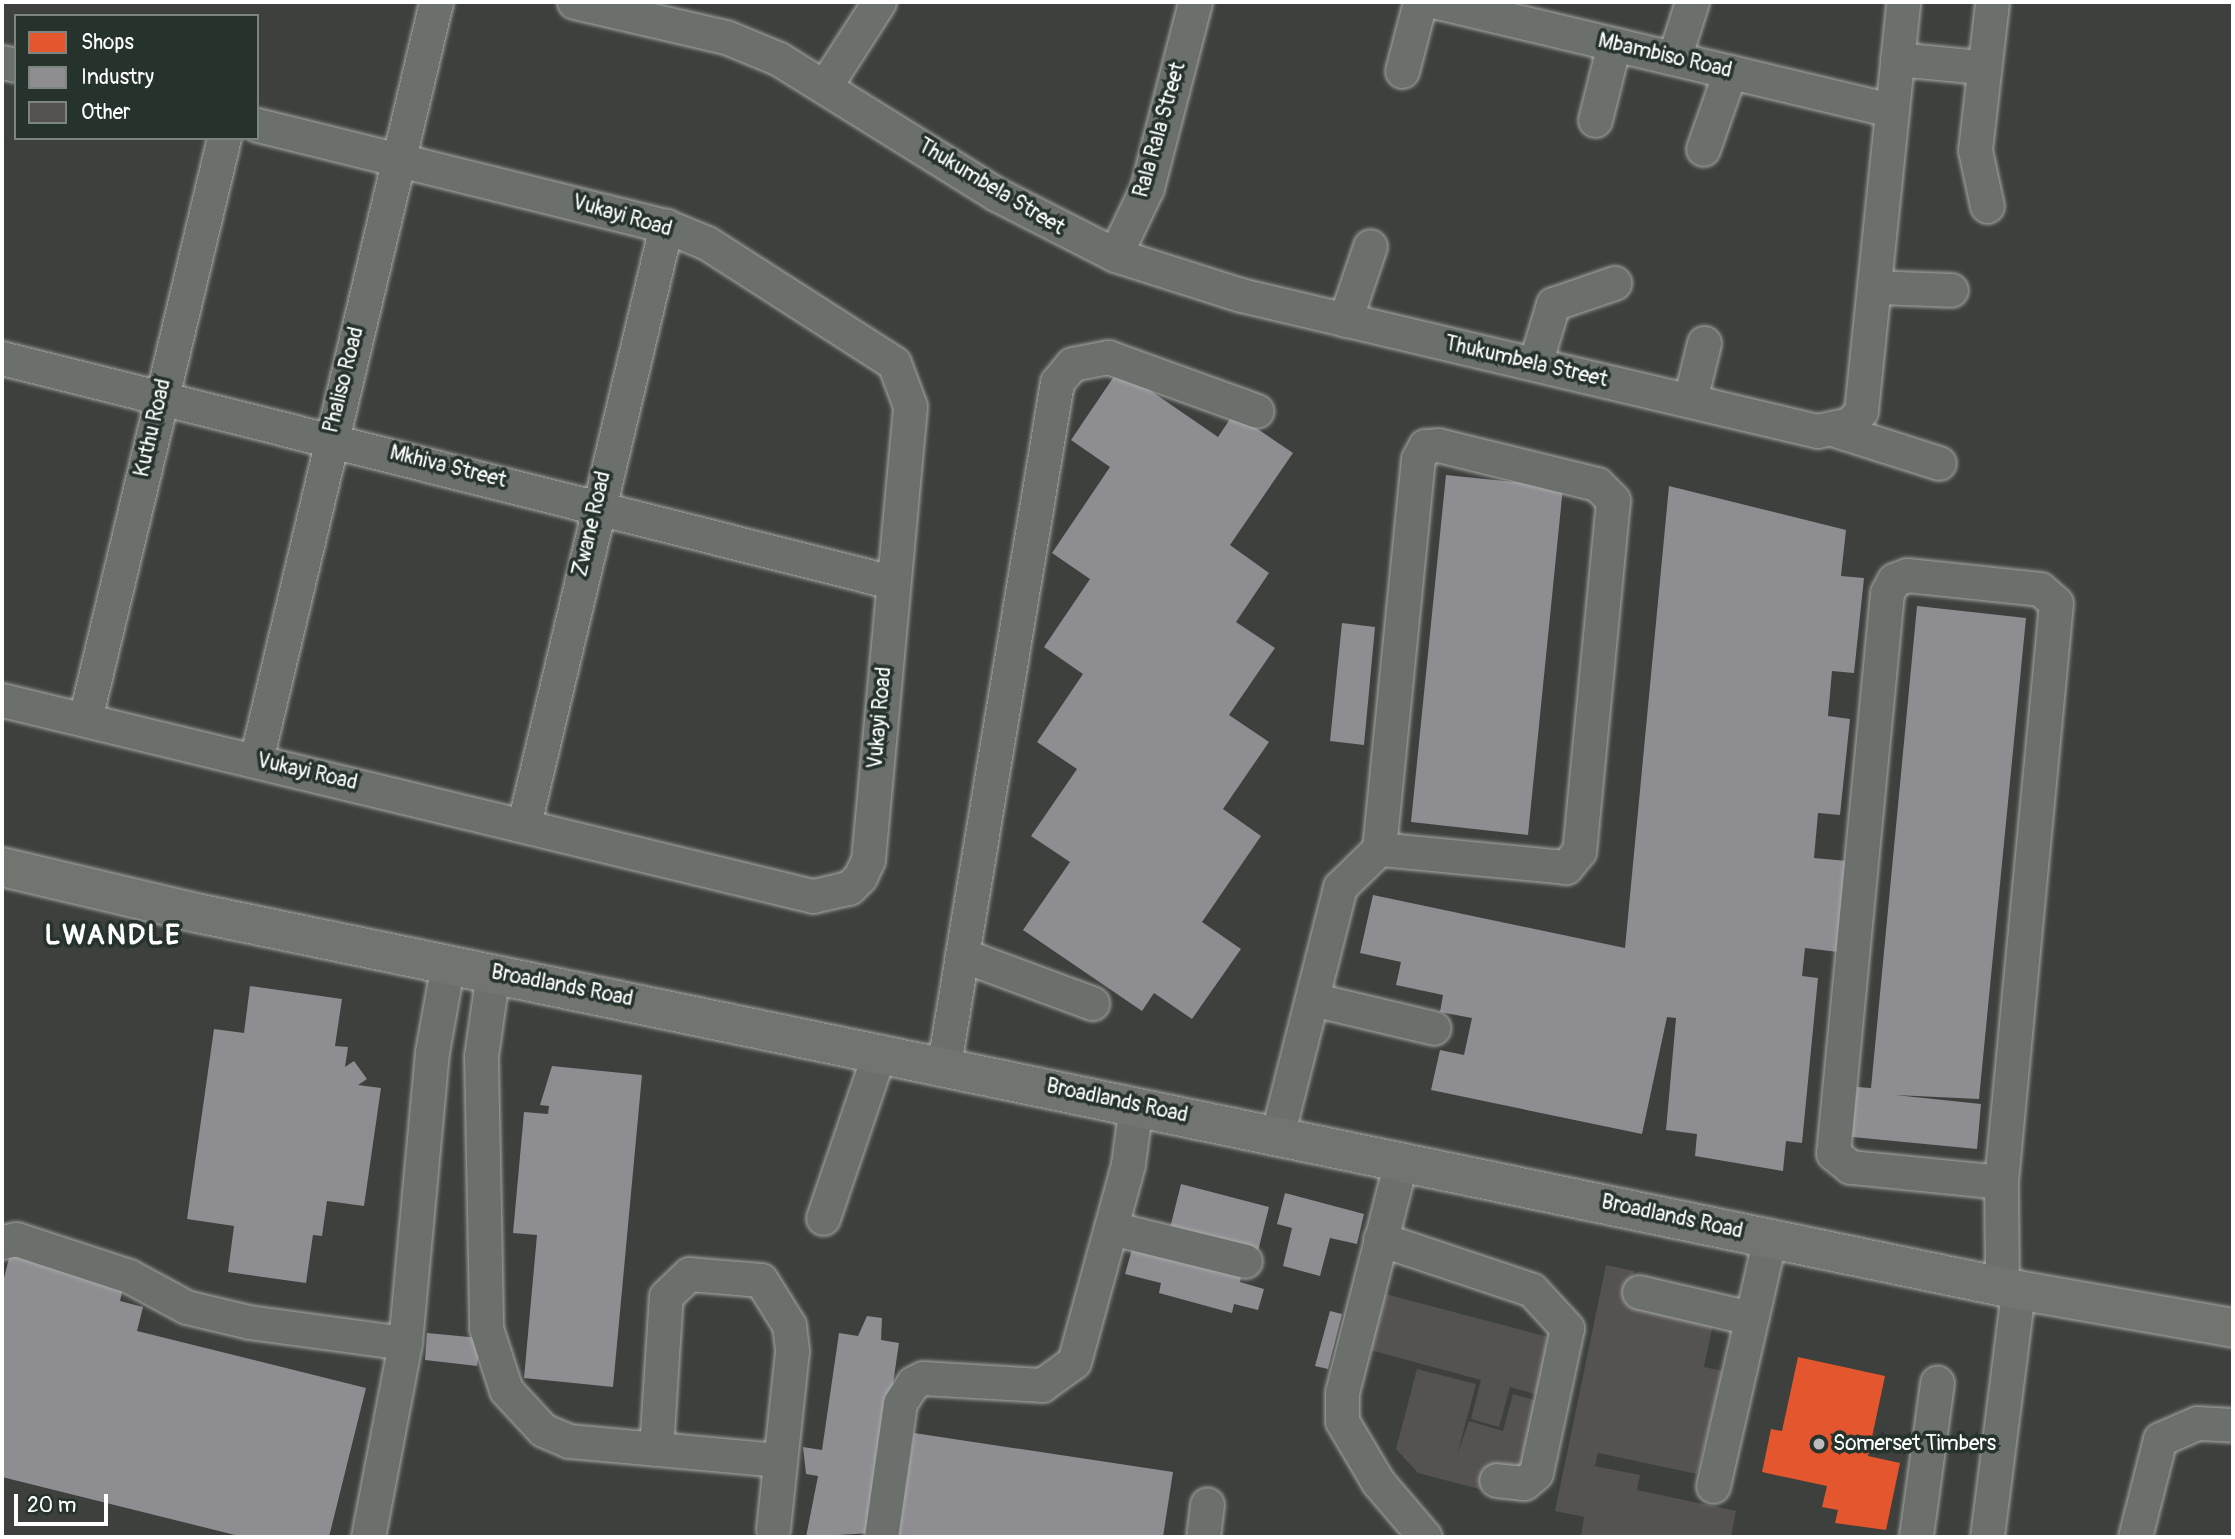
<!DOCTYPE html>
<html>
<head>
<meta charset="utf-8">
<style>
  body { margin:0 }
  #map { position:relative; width:2235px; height:1539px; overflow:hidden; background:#3d403c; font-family:Pangolin,sans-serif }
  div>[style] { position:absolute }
  .shops>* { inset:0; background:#e4572e }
  .industry>* { inset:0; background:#8d8d92 }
  .building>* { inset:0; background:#54534f }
  .roads { filter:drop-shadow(0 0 2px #a8a9a7) drop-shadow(0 0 2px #a8a9a7) }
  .minor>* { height:33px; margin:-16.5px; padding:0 16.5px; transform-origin:16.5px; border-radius:16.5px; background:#6c706d }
  .major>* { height:38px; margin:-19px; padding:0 19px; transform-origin:19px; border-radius:19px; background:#727470 }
  .dots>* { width:19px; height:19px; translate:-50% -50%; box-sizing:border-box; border:4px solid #26332d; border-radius:50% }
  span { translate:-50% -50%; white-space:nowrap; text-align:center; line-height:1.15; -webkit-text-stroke:7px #26332d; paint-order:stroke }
  .street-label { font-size:21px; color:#fff }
  .poi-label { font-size:21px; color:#fff }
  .left { translate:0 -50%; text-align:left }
  .district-label { font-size:28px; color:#fff; font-weight:700; letter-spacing:2px }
  .frame { position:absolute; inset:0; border:4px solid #fff; pointer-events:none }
  .legend { position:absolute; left:14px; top:14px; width:245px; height:126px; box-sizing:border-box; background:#26332d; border:2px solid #7d8581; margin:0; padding:9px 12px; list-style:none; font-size:21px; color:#fff }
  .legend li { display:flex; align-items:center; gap:14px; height:35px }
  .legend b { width:35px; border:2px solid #7d8581 }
  .scale { position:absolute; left:14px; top:1494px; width:94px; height:32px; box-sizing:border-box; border:4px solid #fff; border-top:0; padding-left:9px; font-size:21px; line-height:24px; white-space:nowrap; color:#fff; -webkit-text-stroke:5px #26332d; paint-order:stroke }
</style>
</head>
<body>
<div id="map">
  <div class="shops">
    <div style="clip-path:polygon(1798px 1357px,1885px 1376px,1868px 1456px,1900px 1463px,1886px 1530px,1835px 1523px,1838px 1510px,1822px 1507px,1827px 1486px,1762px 1472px,1771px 1429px,1782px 1431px)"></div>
  </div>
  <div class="industry">
    <div style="clip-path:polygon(1119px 369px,1218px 437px,1234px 413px,1293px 453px,1230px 545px,1269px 573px,1236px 622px,1275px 648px,1229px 715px,1269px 742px,1223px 809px,1261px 836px,1202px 922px,1241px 949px,1192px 1019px,1154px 993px,1142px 1011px,1023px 930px,1070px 862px,1031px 836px,1077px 769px,1037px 742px,1083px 674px,1044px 647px,1090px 579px,1052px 553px,1110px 467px,1071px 440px)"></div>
    <div style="clip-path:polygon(1446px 475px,1563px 487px,1528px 835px,1411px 822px)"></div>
    <div style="clip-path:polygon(1669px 486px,1846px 530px,1841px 576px,1864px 578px,1854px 673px,1832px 671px,1828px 716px,1850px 719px,1840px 815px,1818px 813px,1814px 858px,1847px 861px,1838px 952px,1805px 948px,1802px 976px,1818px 978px,1802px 1143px,1786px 1141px,1783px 1171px,1695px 1156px,1697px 1134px,1666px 1130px,1676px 1018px,1667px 1017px,1642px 1134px,1431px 1090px,1440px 1050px,1464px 1055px,1472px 1018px,1440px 1012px,1443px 995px,1396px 985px,1401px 962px,1360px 953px,1373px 895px,1625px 948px)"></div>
    <div style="clip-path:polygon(1917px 606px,2026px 618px,1979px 1099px,1895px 1095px,1981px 1104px,1977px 1149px,1852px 1137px,1857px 1087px,1871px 1088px)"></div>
    <div style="clip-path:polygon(1342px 623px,1375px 627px,1364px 745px,1330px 741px)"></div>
    <div style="clip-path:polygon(250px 986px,342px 999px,335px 1046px,348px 1047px,345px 1067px,354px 1061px,367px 1079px,358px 1085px,381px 1088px,364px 1206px,327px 1201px,322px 1236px,313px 1235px,306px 1283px,228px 1272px,234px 1226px,187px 1219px,214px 1029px,244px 1033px)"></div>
    <div style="clip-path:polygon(552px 1066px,642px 1075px,613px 1387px,524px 1378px,537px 1235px,513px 1233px,524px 1112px,548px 1114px,549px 1106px,540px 1105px)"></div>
    <div style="clip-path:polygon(1181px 1184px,1269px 1207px,1258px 1251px,1170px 1228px)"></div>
    <div style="clip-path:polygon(1285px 1193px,1364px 1214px,1357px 1244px,1330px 1238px,1320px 1276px,1283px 1266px,1292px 1228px,1277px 1224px)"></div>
    <div style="clip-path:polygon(1132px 1249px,1241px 1276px,1240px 1282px,1264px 1289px,1258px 1310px,1234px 1304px,1232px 1313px,1159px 1293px,1161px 1283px,1125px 1274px)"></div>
    <div style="clip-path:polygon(10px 1254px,124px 1283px,120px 1301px,143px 1307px,137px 1331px,366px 1388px,329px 1537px,243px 1537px,2px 1477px,2px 1286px)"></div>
    <div style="clip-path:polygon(1330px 1311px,1342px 1314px,1328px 1369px,1315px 1366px)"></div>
    <div style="clip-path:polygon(867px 1316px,882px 1318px,881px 1340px,899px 1343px,871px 1533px,806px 1537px,818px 1476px,806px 1474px,803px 1447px,822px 1450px,839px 1333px,858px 1336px)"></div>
    <div style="clip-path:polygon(427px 1333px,480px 1338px,477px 1366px,425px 1360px)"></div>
    <div style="clip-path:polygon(914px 1433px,1173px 1472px,1163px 1537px,898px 1537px)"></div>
  </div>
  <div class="building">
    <div style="clip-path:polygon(1606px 1265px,1634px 1271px,1628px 1306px,1713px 1324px,1704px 1367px,1723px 1371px,1697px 1474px,1598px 1453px,1595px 1466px,1640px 1475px,1637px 1490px,1736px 1511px,1731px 1537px,1581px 1537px,1584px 1517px,1555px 1511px)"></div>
    <div style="clip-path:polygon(1385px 1294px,1560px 1340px,1545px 1397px,1510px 1387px,1499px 1427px,1471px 1419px,1481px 1380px,1370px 1350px)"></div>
    <div style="clip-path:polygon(1417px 1369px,1476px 1384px,1457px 1455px,1469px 1421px,1503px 1431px,1513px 1394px,1544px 1403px,1526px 1473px,1487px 1491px,1418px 1473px,1396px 1449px)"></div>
  </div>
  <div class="roads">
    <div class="minor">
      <div style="left:574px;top:2px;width:156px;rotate:13deg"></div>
      <div style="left:726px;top:37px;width:57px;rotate:22.5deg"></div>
      <div style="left:779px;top:59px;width:256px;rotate:31.9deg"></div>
      <div style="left:996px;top:194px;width:134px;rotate:27.1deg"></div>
      <div style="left:1115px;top:255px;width:132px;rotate:17.6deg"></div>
      <div style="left:1241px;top:295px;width:592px;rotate:13.28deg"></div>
      <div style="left:1817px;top:431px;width:34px;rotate:-12deg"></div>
      <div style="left:1850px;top:424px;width:17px;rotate:-50deg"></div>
      <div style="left:1861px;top:411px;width:411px;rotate:-84.1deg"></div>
      <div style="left:1437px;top:2px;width:468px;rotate:13.4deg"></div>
      <div style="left:1674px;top:58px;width:59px;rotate:-72.2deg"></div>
      <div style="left:1897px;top:59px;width:83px;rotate:5.5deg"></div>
      <div style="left:2px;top:62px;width:14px;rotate:12deg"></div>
      <div style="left:1402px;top:71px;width:71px;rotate:-75.4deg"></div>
      <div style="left:825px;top:86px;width:100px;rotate:-57.3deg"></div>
      <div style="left:1595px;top:120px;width:78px;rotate:-76deg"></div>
      <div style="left:1703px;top:149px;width:82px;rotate:-70.7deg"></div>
      <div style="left:1987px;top:206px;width:57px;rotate:-102.1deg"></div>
      <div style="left:1975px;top:150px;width:149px;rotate:-83.4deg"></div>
      <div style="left:1115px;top:255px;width:74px;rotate:-64.5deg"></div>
      <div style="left:1147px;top:188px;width:192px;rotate:-75.5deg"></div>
      <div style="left:1874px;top:287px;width:77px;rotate:2.2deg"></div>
      <div style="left:1345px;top:320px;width:78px;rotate:-71.3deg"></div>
      <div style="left:2px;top:358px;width:918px;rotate:14.13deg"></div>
      <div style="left:1535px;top:364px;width:63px;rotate:-73.3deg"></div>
      <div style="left:1553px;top:304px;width:65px;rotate:-19deg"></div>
      <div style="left:1690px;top:400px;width:59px;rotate:-76.2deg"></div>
      <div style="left:1835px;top:430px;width:109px;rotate:17.6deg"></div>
      <div style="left:1438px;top:445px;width:164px;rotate:13.8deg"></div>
      <div style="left:1597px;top:484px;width:23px;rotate:45deg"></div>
      <div style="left:1613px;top:500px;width:353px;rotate:95.5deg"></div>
      <div style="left:1579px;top:851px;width:21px;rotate:129deg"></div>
      <div style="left:1566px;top:867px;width:188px;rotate:-174.5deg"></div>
      <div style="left:1379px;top:849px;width:392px;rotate:-84.3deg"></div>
      <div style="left:1418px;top:459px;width:15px;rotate:-62deg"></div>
      <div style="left:1425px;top:446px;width:13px;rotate:-4deg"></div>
      <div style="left:2px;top:700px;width:834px;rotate:13.59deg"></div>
      <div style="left:813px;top:896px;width:37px;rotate:-13deg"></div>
      <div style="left:849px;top:888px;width:16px;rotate:-45deg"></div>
      <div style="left:860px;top:877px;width:19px;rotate:-65deg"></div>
      <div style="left:868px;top:860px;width:456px;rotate:-84.7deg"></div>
      <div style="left:910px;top:406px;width:46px;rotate:-110.4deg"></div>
      <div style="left:894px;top:363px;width:222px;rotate:-147.3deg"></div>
      <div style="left:707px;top:243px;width:44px;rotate:-157.5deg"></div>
      <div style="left:666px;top:226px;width:421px;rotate:-166.1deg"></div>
      <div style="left:85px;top:719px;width:597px;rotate:-76.55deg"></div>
      <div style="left:256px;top:760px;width:779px;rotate:-76.64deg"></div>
      <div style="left:524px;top:824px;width:615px;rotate:-76.64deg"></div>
      <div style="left:962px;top:955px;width:139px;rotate:20.3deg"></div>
      <div style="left:493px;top:972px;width:85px;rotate:98.1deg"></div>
      <div style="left:481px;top:1056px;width:272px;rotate:88.9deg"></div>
      <div style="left:486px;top:1328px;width:65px;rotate:72.1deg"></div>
      <div style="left:506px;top:1390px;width:54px;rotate:47.2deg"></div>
      <div style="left:543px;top:1430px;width:28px;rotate:23deg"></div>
      <div style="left:569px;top:1441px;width:210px;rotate:5.2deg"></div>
      <div style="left:1312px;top:999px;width:125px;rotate:13.4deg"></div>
      <div style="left:944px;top:1064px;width:691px;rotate:-80.59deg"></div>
      <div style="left:1057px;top:382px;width:23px;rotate:-50deg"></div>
      <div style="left:1072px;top:364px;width:37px;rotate:-11deg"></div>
      <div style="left:1108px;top:357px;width:158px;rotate:19.9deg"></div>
      <div style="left:1277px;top:1136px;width:257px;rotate:-75.8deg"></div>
      <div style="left:1340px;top:887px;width:54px;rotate:-44.3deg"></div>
      <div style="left:1401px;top:1161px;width:238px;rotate:104.3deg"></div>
      <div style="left:1342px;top:1392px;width:29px;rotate:90deg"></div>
      <div style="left:1342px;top:1421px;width:71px;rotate:59.5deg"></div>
      <div style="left:1378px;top:1482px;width:72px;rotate:49.5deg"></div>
      <div style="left:2001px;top:1182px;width:152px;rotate:-174.3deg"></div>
      <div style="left:1850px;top:1167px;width:22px;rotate:-141deg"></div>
      <div style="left:1833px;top:1153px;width:563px;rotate:-84.49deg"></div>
      <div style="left:1887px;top:593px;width:15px;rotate:-62deg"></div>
      <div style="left:1894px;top:580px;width:14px;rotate:-21deg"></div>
      <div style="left:1907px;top:575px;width:134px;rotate:6deg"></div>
      <div style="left:2040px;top:589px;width:21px;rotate:41deg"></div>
      <div style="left:2056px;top:603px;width:582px;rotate:95.43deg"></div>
      <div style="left:2001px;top:1182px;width:104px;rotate:89.4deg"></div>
      <div style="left:823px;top:1218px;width:176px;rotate:-71.2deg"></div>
      <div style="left:1111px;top:1228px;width:138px;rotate:13.8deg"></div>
      <div style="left:1380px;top:1239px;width:160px;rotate:18.5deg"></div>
      <div style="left:1532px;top:1290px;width:52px;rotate:47.4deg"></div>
      <div style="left:1567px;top:1328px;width:148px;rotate:102.1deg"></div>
      <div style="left:1536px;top:1473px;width:16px;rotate:140deg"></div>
      <div style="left:1524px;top:1483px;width:28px;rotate:-174deg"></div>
      <div style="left:2px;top:1242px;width:14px;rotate:-12deg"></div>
      <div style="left:16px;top:1239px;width:119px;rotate:18.1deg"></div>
      <div style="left:129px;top:1276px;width:65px;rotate:28.5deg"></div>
      <div style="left:186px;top:1307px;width:65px;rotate:13.4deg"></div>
      <div style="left:249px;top:1322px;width:157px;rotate:7.7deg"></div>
      <div style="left:1639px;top:1292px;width:115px;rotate:13.1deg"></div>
      <div style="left:656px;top:1449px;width:153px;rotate:-86.3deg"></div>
      <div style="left:666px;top:1296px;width:32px;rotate:-44deg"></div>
      <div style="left:689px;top:1274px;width:72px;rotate:4.8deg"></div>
      <div style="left:761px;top:1280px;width:53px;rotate:58.1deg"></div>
      <div style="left:789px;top:1325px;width:26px;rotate:83deg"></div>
      <div style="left:792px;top:1351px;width:179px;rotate:96.1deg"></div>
      <div style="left:1713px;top:1486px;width:254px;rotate:-77.1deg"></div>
      <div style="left:1916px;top:1536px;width:155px;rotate:-82.2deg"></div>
      <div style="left:368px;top:1537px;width:197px;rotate:-79.2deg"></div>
      <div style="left:405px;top:1343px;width:292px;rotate:-84.7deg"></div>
      <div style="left:432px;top:1052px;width:90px;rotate:-79.8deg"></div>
      <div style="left:881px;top:1537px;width:135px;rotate:-81.9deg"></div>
      <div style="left:900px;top:1403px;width:24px;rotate:-57deg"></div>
      <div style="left:913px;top:1383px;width:11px;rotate:-27deg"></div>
      <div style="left:923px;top:1378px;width:119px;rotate:3.4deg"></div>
      <div style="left:1042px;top:1385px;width:39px;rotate:-36deg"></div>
      <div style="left:1074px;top:1362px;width:205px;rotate:-74.7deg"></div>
      <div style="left:1128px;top:1164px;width:60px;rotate:-82.3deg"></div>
      <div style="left:1203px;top:1537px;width:33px;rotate:-83deg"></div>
      <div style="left:1987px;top:1537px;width:249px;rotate:-82.8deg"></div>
      <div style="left:2135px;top:1537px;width:101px;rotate:-75.7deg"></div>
      <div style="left:2160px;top:1439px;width:40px;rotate:-23.4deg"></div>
      <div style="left:2197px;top:1423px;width:36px;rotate:3deg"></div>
    </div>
    <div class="major">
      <div style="left:2px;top:867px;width:200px;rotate:13.3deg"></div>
      <div style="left:197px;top:913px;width:1860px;rotate:11.7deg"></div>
      <div style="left:2018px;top:1290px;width:218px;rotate:10deg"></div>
    </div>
  </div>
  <div class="dots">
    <div style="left:1819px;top:1444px;background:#bbbcbb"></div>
  </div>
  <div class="street-label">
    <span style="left:1665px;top:56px;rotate:13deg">Mbambiso Road</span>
    <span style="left:1160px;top:130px;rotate:-74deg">Rala Rala Street</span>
    <span style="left:991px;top:187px;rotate:31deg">Thukumbela Street</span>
    <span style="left:622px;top:216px;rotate:16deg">Vukayi Road</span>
    <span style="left:1526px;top:362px;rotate:13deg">Thukumbela Street</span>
    <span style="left:344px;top:380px;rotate:-76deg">Phaliso Road</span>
    <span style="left:153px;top:428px;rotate:-77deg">Kuthu Road</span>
    <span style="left:448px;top:467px;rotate:14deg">Mkhiva Street</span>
    <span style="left:592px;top:524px;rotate:-77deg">Zwane Road</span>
    <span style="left:880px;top:718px;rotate:-85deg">Vukayi Road</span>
    <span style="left:307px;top:772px;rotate:13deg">Vukayi Road</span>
    <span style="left:562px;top:986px;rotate:11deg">Broadlands Road</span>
    <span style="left:1117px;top:1101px;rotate:12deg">Broadlands Road</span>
    <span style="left:1672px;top:1217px;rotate:12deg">Broadlands Road</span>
  </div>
  <div class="poi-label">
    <span class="left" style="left:1833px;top:1444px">Somerset Timbers</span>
  </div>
  <div class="district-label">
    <span style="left:113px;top:936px">LWANDLE</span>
  </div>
  <div class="frame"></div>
  <ul class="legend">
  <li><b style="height:19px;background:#e4572e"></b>Shops</li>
  <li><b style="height:19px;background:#8d8d92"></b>Industry</li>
  <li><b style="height:19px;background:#54534f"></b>Other</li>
  </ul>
  <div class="scale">20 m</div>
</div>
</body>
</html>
